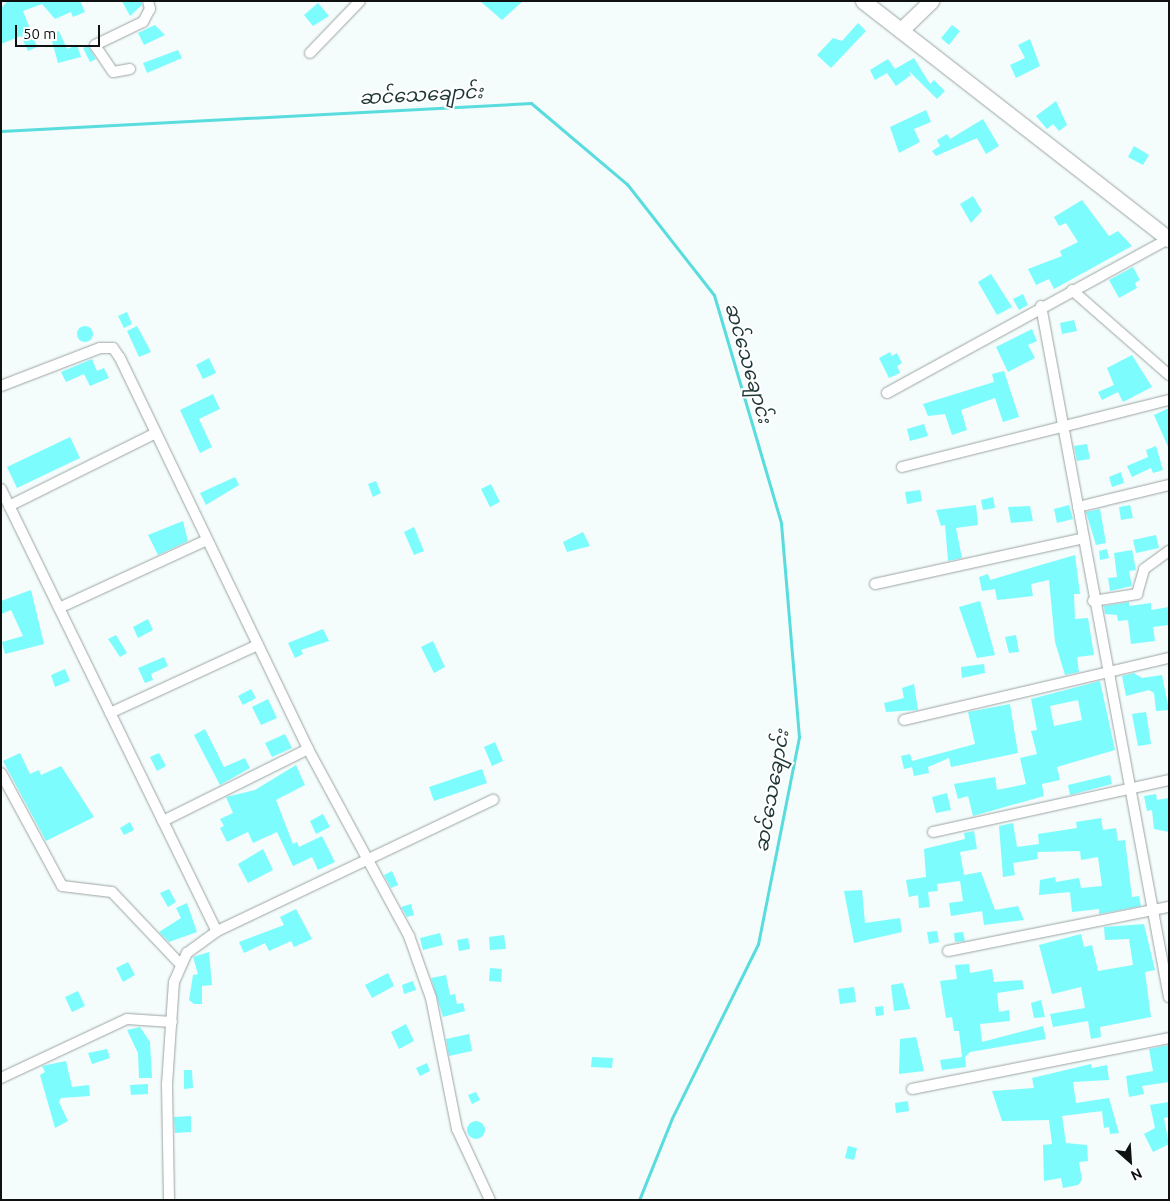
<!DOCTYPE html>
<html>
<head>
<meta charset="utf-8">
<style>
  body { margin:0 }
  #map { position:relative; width:1170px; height:1201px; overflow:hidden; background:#f4fcfc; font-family:Ubuntu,"Noto Sans Myanmar",sans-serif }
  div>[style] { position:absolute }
  .stream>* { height:3px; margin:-1.5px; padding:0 1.5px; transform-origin:1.5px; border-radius:1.5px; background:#59dcde }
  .building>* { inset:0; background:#7dfcfe }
  .round { border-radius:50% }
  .roads { filter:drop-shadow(0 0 1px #9ca3a3) drop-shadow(0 0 1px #9ca3a3) }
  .street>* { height:10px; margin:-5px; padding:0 5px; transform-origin:5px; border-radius:5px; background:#fff }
  .secondary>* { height:15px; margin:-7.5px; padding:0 7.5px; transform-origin:7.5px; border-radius:7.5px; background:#fff }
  span { translate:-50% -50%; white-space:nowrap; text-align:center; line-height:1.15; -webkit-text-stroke:4px #fff; paint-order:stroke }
  .water-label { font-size:19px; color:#1e3535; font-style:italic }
  .frame { position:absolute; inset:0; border:2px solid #101212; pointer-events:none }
  .north { position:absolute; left:1105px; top:1136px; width:50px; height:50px; -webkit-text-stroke:4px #fff; paint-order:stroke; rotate:154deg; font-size:14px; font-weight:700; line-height:20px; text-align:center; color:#101212 }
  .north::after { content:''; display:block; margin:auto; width:18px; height:22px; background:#101212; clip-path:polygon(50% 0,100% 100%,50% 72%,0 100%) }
  .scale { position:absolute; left:15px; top:25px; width:85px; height:22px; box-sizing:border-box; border:2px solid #101212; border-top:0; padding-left:6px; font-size:15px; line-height:18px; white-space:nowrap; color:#101212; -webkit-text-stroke:4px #fff; paint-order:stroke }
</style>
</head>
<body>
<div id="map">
  <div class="stream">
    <div style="left:1px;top:131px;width:531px;rotate:-3.02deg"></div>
    <div style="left:531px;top:103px;width:126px;rotate:40.2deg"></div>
    <div style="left:627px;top:184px;width:141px;rotate:51.9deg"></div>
    <div style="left:714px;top:295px;width:238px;rotate:73.6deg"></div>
    <div style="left:781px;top:523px;width:215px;rotate:85.2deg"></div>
    <div style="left:799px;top:737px;width:211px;rotate:101.2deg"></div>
    <div style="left:758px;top:944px;width:194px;rotate:116.3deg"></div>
    <div style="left:672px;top:1118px;width:88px;rotate:111.9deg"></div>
  </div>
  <div class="building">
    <div style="clip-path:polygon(8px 1px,80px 1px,85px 12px,73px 17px,71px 12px,55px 19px,42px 4px,23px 11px,37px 47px,28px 51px,21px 36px,1px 44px,1px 8px)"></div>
    <div style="clip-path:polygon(122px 1px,141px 1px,142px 5px,130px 16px)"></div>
    <div style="clip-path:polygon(480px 1px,523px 1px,502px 20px)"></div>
    <div style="clip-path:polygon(318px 3px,329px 16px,313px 26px,304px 15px)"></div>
    <div style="clip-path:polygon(858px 23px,866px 31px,831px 68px,817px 55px,833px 38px,842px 41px)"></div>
    <div style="clip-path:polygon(155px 25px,165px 35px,144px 45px,138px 33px)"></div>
    <div style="clip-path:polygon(952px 25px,960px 31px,949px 45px,941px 38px)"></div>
    <div style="clip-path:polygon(59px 31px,67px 49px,77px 45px,81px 57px,58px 63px,50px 34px)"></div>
    <div style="clip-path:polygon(1030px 39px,1040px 66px,1016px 78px,1010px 65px,1025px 58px,1018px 45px)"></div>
    <div style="clip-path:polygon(88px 46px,96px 59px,90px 62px,83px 48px)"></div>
    <div style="clip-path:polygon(178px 50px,182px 58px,147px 73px,143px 63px)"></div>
    <div style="clip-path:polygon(914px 58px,930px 84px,934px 80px,945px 91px,937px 99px,909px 71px,911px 75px,896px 86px,887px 73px,875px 80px,870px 70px,888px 59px,895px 69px)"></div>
    <div style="clip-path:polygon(1056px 101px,1067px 125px,1059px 131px,1053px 124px,1047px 129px,1036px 116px)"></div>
    <div style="clip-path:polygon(926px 110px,931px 122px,914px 129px,920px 142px,899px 153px,890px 127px)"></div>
    <div style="clip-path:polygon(983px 119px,999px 146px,986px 154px,977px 138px,936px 156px,932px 151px,940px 146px,937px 140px,947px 134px,950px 139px)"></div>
    <div style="clip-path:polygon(1134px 146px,1149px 155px,1143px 165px,1128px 157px)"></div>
    <div style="clip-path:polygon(973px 196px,982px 211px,971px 223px,960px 204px)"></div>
    <div style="clip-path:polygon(1082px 200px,1109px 236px,1118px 231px,1132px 246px,1054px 289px,1049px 279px,1036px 285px,1028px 269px,1062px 256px,1060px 251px,1078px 242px,1066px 223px,1059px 226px,1054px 217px)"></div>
    <div style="clip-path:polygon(1133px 267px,1140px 280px,1135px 283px,1137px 288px,1119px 298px,1109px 280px)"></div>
    <div style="clip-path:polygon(991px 274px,1012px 307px,997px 315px,978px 282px)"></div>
    <div style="clip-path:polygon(1023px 294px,1028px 305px,1019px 310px,1013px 299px)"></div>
    <div style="clip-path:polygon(127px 312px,132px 324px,124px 328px,118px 316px)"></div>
    <div style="clip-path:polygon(1074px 320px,1077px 331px,1062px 334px,1060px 323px)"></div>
    <div class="round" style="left:77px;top:326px;width:16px;height:16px"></div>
    <div style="clip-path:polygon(137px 326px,151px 352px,139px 357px,127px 331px)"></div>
    <div style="clip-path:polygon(1032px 329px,1037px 341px,1028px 345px,1035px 358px,1008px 372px,996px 347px)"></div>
    <div style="clip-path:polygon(890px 352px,892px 356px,897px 353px,902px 363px,897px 366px,900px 373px,889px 378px,879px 358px)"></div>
    <div style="clip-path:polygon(1132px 355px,1152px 387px,1123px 402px,1118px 392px,1102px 400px,1098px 392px,1114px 385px,1107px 368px)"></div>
    <div style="clip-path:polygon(209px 358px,216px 373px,203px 379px,196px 365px)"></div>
    <div style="clip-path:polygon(92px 359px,97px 371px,104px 368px,109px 378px,90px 386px,84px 374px,66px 382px,61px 372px)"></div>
    <div style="clip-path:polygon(1004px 371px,1019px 417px,1003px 422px,995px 398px,961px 410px,967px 430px,952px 435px,945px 414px,928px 416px,923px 404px,994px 382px,992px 374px)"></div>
    <div style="clip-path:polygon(213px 394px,220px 409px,199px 419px,212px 447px,200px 453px,180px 410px)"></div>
    <div style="clip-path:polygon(1169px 408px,1169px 449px,1154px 415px)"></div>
    <div style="clip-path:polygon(924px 424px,928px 436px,910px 441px,907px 429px)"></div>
    <div style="clip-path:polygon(70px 437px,80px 458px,17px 488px,7px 467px)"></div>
    <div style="clip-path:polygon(1087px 444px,1090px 459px,1077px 461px,1074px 446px)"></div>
    <div style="clip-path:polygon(1156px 446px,1163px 470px,1153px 473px,1151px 468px,1132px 477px,1127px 466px,1148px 457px,1146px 450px)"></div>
    <div style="clip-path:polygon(1121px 472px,1124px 483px,1112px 487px,1109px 477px)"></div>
    <div style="clip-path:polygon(235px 477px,239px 485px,206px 505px,200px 493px)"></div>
    <div style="clip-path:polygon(376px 481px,381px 493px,373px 497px,368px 484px)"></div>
    <div style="clip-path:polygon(491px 484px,500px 502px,490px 507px,481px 489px)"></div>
    <div style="clip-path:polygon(920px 490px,922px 501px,907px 504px,905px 492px)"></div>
    <div style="clip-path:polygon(993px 497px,995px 508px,983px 510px,981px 500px)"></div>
    <div style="clip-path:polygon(976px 505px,978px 525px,956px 528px,962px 558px,948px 561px,945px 525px,941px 526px,936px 510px)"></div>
    <div style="clip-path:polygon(1069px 505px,1073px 519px,1057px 523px,1054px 509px)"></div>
    <div style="clip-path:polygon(1130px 505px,1133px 518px,1121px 520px,1119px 507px)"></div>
    <div style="clip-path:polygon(1030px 506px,1033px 521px,1011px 523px,1008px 507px)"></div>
    <div style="clip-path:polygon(1100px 509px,1106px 543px,1096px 545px,1086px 512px)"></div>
    <div style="clip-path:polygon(183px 521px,188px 541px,158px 555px,148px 535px)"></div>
    <div style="clip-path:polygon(414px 527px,424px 551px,414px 555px,404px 532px)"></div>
    <div style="clip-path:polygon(583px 532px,590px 546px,567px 552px,563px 542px)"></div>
    <div style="clip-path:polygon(1156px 535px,1159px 548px,1136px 553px,1133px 540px)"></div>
    <div style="clip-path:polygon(1107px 549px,1109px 558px,1100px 560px,1099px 551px)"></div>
    <div style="clip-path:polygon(1132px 550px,1136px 570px,1129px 571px,1132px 586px,1110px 591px,1108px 578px,1117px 577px,1114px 553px)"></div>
    <div style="clip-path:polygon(1075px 555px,1080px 594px,1074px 594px,1075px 619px,1088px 618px,1094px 655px,1077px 657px,1079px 672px,1065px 675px,1055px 642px,1049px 580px,1031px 584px,1033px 596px,997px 600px,995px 589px,982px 591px,979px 577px,988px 574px,990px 580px)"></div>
    <div style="clip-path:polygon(31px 590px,44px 644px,5px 654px,2px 642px,23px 636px,11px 610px,1px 614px,1px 601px)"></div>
    <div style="clip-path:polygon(980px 601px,995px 655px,977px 658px,959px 607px)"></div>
    <div style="clip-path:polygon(1129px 602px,1129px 606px,1151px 603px,1151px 610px,1169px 607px,1169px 625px,1153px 627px,1155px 641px,1131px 644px,1128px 620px,1118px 621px,1117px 615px,1105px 614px,1104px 606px)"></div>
    <div style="clip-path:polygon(148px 619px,153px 630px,138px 638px,133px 627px)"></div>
    <div style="clip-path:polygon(323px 629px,329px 641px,301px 650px,303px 654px,295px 658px,288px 643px)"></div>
    <div style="clip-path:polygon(116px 635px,127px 653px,120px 657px,108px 639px)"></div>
    <div style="clip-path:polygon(1016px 635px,1019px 652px,1009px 653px,1005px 637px)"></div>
    <div style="clip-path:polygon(433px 641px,445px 667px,434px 673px,421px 647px)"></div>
    <div style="clip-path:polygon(164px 657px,168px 666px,151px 674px,153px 680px,145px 683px,138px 668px)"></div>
    <div style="clip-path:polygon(984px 664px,985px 673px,962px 678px,961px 667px)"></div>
    <div style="clip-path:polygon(65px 669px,70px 681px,55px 687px,51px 675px)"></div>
    <div style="clip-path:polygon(1134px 673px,1142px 678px,1162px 675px,1169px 710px,1156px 711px,1154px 693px,1149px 690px,1126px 696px,1122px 676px)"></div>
    <div style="clip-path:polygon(evenodd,1100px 681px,1115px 750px,1057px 767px,1060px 780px,1042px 784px,1044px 796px,973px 816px,968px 796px,958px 799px,954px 784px,995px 777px,997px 790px,1026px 784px,1020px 758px,1037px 754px,1031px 731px,1037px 730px,1031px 699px,1100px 681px,1078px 700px,1082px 720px,1054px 726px,1050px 706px,1078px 700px)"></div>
    <div style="clip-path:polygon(914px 684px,918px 710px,886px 712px,884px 703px,904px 698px,902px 688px)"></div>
    <div style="clip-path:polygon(251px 689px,256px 698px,243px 705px,238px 696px)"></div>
    <div style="clip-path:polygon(268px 699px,277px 718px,261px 725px,252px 707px)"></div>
    <div style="clip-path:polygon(1010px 704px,1018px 753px,951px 767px,949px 758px,928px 767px,929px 773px,914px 776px,912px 767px,904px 769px,901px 756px,910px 754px,912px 761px,975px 744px,968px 712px)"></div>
    <div style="clip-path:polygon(1146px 712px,1151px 744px,1138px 746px,1132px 714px)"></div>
    <div style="clip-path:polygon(205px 729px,224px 767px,245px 758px,250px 768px,220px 785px,194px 735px)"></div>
    <div style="clip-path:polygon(285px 734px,292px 748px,272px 757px,265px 743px)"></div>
    <div style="clip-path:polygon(495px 742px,503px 761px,492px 766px,484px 747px)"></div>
    <div style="clip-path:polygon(20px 753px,30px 774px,39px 770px,41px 775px,61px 766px,94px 817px,46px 841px,3px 761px)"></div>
    <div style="clip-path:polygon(159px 753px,166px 766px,157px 771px,150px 757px)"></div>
    <div style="clip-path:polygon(296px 765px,305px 785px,276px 800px,293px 844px,297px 842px,299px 847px,322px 836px,335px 862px,318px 870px,312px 857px,293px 866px,277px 832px,253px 843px,248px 832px,227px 842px,220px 828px,224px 826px,220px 819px,233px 813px,226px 797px,255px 790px)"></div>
    <div style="clip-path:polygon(482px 769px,487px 783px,434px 801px,429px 787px)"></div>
    <div style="clip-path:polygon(1110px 775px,1112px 784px,1070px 795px,1068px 785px)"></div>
    <div style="clip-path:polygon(947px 793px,951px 810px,936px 813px,932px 797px)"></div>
    <div style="clip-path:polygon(1156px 794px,1157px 800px,1169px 798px,1169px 832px,1154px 829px,1152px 810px,1147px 811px,1144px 796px)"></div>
    <div style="clip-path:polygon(323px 814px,330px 827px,316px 834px,310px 821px)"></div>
    <div style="clip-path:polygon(1101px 818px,1103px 830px,1116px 828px,1118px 841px,1125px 840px,1132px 897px,1139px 896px,1141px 906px,1099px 914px,1099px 909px,1072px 912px,1070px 892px,1039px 895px,1040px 880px,1055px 877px,1056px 882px,1079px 878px,1081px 888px,1102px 886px,1098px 857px,1081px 860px,1080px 851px,1037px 852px,1038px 859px,1013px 863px,1015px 875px,1003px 877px,999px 826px,1013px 823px,1017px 847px,1039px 844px,1038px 834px,1077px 828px,1076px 822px)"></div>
    <div style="clip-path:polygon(130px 822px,134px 830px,124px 835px,120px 828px)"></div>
    <div style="clip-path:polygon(974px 831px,977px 849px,960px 852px,964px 875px,981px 872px,995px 910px,1018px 906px,1024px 920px,984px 925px,982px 911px,951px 916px,949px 903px,963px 901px,960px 881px,937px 884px,938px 891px,928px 892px,930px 907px,919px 908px,918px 895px,909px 897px,906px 880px,926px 877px,924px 849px,965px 839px,964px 833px)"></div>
    <div style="clip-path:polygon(263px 849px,273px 870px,248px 883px,238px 864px)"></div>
    <div style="clip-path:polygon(392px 871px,398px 885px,391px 888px,384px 875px)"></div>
    <div style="clip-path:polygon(169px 889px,176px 902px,168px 907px,160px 893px)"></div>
    <div style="clip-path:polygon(862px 890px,865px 923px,900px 918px,902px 932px,854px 943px,844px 891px)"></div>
    <div style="clip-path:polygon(187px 903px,197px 932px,169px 942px,159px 932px,181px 918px,176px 908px)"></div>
    <div style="clip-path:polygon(411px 904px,414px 915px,407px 917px,401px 907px)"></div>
    <div style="clip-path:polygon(296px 909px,312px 939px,294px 947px,291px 941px,269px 951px,265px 943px,244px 953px,239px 942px,284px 925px,280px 917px)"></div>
    <div style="clip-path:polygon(1144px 924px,1155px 970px,1145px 972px,1151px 1017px,1100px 1027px,1101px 1037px,1091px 1039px,1088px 1021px,1053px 1027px,1050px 1014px,1085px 1008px,1081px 987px,1052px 994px,1039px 945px,1081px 934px,1084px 947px,1092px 945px,1098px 971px,1133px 965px,1129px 939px,1105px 940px,1104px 927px)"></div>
    <div style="clip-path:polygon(937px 931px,939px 942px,929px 944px,927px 932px)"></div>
    <div style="clip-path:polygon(963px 932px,965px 941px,955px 942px,954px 933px)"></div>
    <div style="clip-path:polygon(440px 933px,443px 945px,423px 950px,420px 938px)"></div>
    <div style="clip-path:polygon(504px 935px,506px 949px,490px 950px,489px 937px)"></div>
    <div style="clip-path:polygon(468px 938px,470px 949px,459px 951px,457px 940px)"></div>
    <div style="clip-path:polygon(209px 952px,212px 985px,202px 986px,202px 1004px,194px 1004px,189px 1000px,193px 975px,198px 974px,193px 957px)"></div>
    <div style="clip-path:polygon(128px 962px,135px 975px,123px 982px,116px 968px)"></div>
    <div style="clip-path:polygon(969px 964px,970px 973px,992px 969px,994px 982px,1022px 980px,1024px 989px,997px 993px,999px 1012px,1009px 1010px,1010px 1021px,980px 1024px,982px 1042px,1043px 1026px,1046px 1039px,970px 1052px,965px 1057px,966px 1067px,942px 1070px,940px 1060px,962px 1057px,959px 1031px,954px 1031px,952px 1017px,946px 1018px,940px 981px,957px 979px,955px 965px)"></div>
    <div style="clip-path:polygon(490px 968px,502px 969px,501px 982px,489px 981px)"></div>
    <div style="clip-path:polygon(388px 973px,394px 986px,372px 998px,365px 985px)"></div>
    <div style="clip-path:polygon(446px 975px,450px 995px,455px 994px,457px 1004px,463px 1003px,465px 1011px,443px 1017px,431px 978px)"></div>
    <div style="clip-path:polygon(413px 981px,416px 990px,404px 994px,402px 985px)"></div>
    <div style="clip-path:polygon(903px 983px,910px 1009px,894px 1011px,891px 985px)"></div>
    <div style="clip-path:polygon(854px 987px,856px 1002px,840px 1004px,838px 989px)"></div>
    <div style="clip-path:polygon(78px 991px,85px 1006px,72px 1012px,65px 997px)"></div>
    <div style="clip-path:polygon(1041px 1000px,1045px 1017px,1034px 1018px,1031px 1003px)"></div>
    <div style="clip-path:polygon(883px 1006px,884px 1015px,876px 1016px,875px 1007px)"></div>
    <div style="clip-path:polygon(406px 1024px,414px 1041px,399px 1049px,391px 1032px)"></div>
    <div style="clip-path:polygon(140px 1027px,150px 1042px,152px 1078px,139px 1078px,138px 1053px,127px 1030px)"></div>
    <div style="clip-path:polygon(469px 1034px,472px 1051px,449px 1056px,446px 1039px)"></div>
    <div style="clip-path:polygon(916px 1037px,924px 1071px,899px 1074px,900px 1039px)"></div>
    <div style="clip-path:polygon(1169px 1045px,1169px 1082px,1142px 1086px,1144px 1094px,1129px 1097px,1126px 1076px,1153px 1071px,1149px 1049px)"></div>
    <div style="clip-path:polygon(107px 1049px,110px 1058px,92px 1064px,88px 1053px)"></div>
    <div style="clip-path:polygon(592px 1057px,613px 1058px,612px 1068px,591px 1067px)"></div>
    <div style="clip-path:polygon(66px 1061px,72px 1087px,89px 1085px,90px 1096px,61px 1098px,59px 1102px,68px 1121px,55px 1128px,40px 1075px,45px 1072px,42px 1066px)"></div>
    <div style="clip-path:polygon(427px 1063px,430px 1071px,420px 1076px,416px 1068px)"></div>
    <div style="clip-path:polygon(1091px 1064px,1092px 1068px,1107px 1065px,1109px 1080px,1073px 1082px,1076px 1103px,1109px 1098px,1119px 1133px,1110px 1134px,1109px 1127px,1104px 1128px,1102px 1111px,1062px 1116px,1066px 1143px,1087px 1145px,1088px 1161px,1079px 1162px,1082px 1180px,1078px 1185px,1063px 1188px,1061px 1178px,1044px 1181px,1043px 1145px,1052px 1144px,1049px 1120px,1002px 1121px,992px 1091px,1034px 1088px,1032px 1078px)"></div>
    <div style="clip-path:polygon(184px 1070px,192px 1070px,193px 1088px,184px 1089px)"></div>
    <div style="clip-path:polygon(148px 1084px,148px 1094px,131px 1095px,130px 1085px)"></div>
    <div style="clip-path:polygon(476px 1092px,480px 1100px,472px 1104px,468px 1095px)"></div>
    <div style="clip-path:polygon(908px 1101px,909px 1111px,896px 1113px,895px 1103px)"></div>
    <div style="clip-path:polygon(1169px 1102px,1169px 1117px,1164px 1118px,1169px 1144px,1153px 1152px,1144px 1134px,1155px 1128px,1150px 1105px)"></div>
    <div style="clip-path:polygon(191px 1116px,191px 1132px,175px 1133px,174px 1117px)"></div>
    <div class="round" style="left:467px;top:1121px;width:18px;height:18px"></div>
    <div style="clip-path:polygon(848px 1146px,857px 1148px,854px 1160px,845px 1158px)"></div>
  </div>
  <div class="roads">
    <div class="street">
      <div style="left:310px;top:53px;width:72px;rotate:-46.1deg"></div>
      <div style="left:130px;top:69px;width:17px;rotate:170deg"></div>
      <div style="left:113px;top:72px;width:32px;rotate:-124deg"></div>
      <div style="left:95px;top:45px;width:53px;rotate:-25.6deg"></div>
      <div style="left:143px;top:22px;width:15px;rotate:-62deg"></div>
      <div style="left:150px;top:9px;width:8px;rotate:-104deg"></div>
      <div style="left:1072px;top:290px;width:129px;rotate:41.2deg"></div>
      <div style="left:1041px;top:306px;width:703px;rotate:79.51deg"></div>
      <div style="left:1px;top:386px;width:106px;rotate:-21deg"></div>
      <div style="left:100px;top:348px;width:13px"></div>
      <div style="left:113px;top:348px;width:12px;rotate:55deg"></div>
      <div style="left:120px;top:358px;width:434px;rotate:64.3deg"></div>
      <div style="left:308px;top:749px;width:213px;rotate:61.6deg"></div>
      <div style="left:409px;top:936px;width:66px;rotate:70.5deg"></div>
      <div style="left:431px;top:998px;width:134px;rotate:78.8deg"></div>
      <div style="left:457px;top:1129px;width:78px;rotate:65.1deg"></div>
      <div style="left:887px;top:393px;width:320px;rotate:-28.7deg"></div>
      <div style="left:902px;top:467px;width:275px;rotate:-14.1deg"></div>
      <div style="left:1px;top:489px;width:492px;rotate:64deg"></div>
      <div style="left:9px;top:506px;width:164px;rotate:-26.4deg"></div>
      <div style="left:1078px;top:507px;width:94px;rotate:-13.6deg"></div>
      <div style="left:875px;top:584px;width:214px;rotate:-12.4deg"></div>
      <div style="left:1093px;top:601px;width:45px;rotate:-9deg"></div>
      <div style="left:1137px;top:594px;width:26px;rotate:-74deg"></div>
      <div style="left:1144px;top:569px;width:31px;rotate:-36deg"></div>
      <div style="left:59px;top:608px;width:163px;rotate:-24.7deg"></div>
      <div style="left:110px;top:713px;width:163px;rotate:-24.7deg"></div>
      <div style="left:904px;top:720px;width:272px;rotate:-13.2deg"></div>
      <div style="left:1px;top:773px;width:128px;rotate:61.6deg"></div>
      <div style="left:62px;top:886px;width:50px;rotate:6.8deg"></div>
      <div style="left:112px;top:892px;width:99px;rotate:46.6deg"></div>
      <div style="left:163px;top:821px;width:162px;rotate:-26.4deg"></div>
      <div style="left:933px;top:832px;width:242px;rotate:-12.4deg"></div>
      <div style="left:948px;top:951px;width:225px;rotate:-11.3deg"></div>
      <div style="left:1px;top:1078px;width:139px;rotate:-25.1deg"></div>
      <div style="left:127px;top:1019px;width:45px;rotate:3.8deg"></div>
      <div style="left:912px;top:1089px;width:262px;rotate:-11.2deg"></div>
      <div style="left:169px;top:1200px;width:116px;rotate:-91deg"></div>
      <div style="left:167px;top:1084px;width:102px;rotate:-86.1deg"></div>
      <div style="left:174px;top:982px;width:32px;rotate:-66deg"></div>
      <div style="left:187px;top:953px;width:37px;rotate:-36deg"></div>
      <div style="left:217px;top:931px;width:306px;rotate:-25.4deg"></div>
    </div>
    <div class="secondary">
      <div style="left:863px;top:1px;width:388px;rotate:37.9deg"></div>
      <div style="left:901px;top:30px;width:42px;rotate:-44deg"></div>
    </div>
  </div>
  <div class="water-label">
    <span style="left:421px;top:95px;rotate:-3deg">ဆင်သေချောင်း</span>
    <span style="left:748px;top:363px;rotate:74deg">ဆင်သေချောင်း</span>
    <span style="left:772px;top:791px;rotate:-80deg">ဆင်သေချောင်း</span>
  </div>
  <div class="frame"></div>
  <div class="north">N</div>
  <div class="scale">50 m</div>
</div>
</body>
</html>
